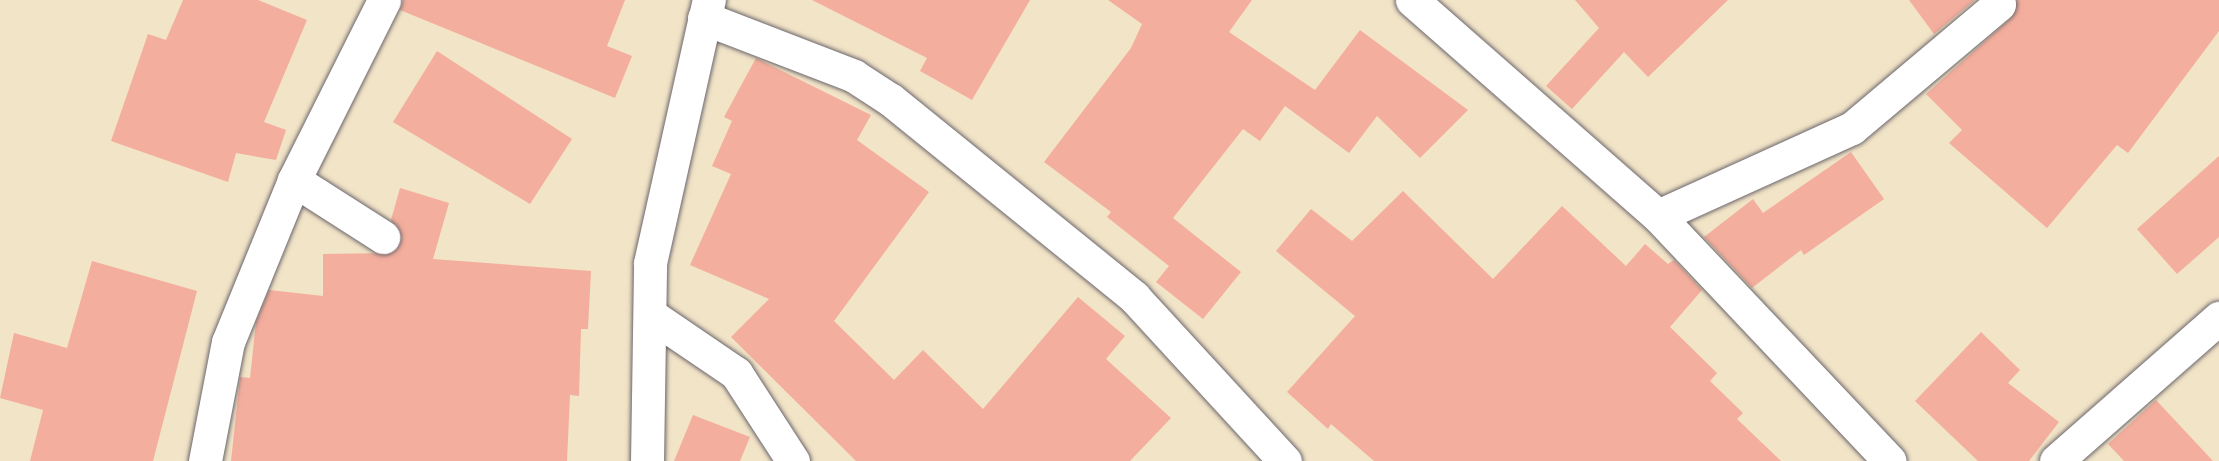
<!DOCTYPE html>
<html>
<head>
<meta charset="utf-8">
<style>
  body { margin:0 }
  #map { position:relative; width:2219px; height:461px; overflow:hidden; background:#f2e4c7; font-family:"IM FELL DW Pica",serif }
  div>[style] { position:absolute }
  .building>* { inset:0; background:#f4ae9d }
  .roads { filter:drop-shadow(0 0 2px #6b666c) drop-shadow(0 0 2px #6b666c) }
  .minor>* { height:33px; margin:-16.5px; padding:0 16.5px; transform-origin:16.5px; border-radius:16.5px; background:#fff }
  span { translate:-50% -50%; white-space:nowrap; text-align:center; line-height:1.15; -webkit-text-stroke:4.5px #fcf5e5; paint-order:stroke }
</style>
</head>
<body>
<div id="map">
  <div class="building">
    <div style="clip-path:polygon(183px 0,258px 0,307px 20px,264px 122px,286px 130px,276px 160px,236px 153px,228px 182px,111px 141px,148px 34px,166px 40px)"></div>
    <div style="clip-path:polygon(403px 0,625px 0,607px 46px,632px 56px,615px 98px,400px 10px)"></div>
    <div style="clip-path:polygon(812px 0,1030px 0,972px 100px,920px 71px,927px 58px)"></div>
    <div style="clip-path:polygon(1108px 0,1252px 0,1229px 32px,1315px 90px,1360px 30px,1468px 110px,1420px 158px,1377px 116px,1349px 153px,1285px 106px,1260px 141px,1243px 129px,1173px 218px,1241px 272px,1203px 319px,1156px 282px,1169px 266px,1107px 217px,1111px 212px,1044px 162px,1131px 48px,1142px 24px)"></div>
    <div style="clip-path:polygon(1575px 0,1728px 0,1648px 77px,1624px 52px,1572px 109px,1546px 86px,1599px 28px)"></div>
    <div style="clip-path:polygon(1909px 0,1975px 0,1934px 34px)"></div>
    <div style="clip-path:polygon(2017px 0,2219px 0,2219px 31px,2128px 153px,2117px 145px,2047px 228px,1949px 143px,1962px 130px,1926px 94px,2011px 18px)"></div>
    <div style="clip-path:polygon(437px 51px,572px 139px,530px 204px,393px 122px)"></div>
    <div style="clip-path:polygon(756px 58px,871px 115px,857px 140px,929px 192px,834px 321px,894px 380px,923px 350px,983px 409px,1078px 297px,1125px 336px,1106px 359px,1171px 418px,1130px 461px,856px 461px,731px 337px,769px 299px,690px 265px,731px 174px,712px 166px,732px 121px,724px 117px)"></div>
    <div style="clip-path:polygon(1851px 152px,1884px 199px,1804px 255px,1801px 250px,1752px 288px,1704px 237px,1753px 199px,1763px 213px)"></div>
    <div style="clip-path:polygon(2219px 156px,2219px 237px,2177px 274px,2137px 229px)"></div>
    <div style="clip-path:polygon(400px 188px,449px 203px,433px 259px,591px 271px,588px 329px,581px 329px,579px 396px,570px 395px,567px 461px,231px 461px,240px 377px,250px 378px,256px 322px,269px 290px,323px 296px,323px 254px,392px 253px,402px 238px,391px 220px)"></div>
    <div style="clip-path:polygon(1403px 191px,1493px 279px,1562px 206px,1626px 266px,1645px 244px,1668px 264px,1674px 260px,1702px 290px,1670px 327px,1717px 373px,1710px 381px,1743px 413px,1737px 419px,1781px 461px,1374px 461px,1331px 424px,1328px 429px,1287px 392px,1355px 316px,1276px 251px,1311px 209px,1352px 241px)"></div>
    <div style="clip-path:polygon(92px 261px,197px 291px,153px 461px,30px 461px,43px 410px,0 398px,14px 333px,67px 348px)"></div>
    <div style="clip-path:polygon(1981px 332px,2020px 370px,2008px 383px,2059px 422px,2029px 461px,1978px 461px,1915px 401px)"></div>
    <div style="clip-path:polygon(2156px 400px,2213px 461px,2124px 461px,2108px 444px)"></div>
    <div style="clip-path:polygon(693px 415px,750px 437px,740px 461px,674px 461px)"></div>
  </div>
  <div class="roads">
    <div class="minor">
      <div style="left:1412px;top:0;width:327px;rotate:41.3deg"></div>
      <div style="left:1658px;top:216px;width:337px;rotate:46.6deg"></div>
      <div style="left:704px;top:18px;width:161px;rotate:21.1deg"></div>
      <div style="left:854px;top:76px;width:44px;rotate:33deg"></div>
      <div style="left:891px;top:100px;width:313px;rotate:39deg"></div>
      <div style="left:1134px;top:297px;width:223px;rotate:47.4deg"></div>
      <div style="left:294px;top:180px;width:106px;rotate:32.6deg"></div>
      <div style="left:1658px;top:216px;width:213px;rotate:-24.4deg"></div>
      <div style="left:1852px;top:128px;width:192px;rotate:-40.1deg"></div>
      <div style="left:1999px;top:4px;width:4px;rotate:-117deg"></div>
      <div style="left:652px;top:316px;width:102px;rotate:34.2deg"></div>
      <div style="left:736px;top:373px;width:105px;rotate:57.1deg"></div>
      <div style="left:205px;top:461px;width:121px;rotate:-79.1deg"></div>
      <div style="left:228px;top:342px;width:175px;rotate:-67.8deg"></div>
      <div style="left:294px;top:180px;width:201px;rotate:-63.4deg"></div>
      <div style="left:647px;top:461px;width:198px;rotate:-89.1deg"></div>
      <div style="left:650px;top:263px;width:270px;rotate:-77.4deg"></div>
      <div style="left:2056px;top:461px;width:217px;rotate:-41.3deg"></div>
    </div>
  </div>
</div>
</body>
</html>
